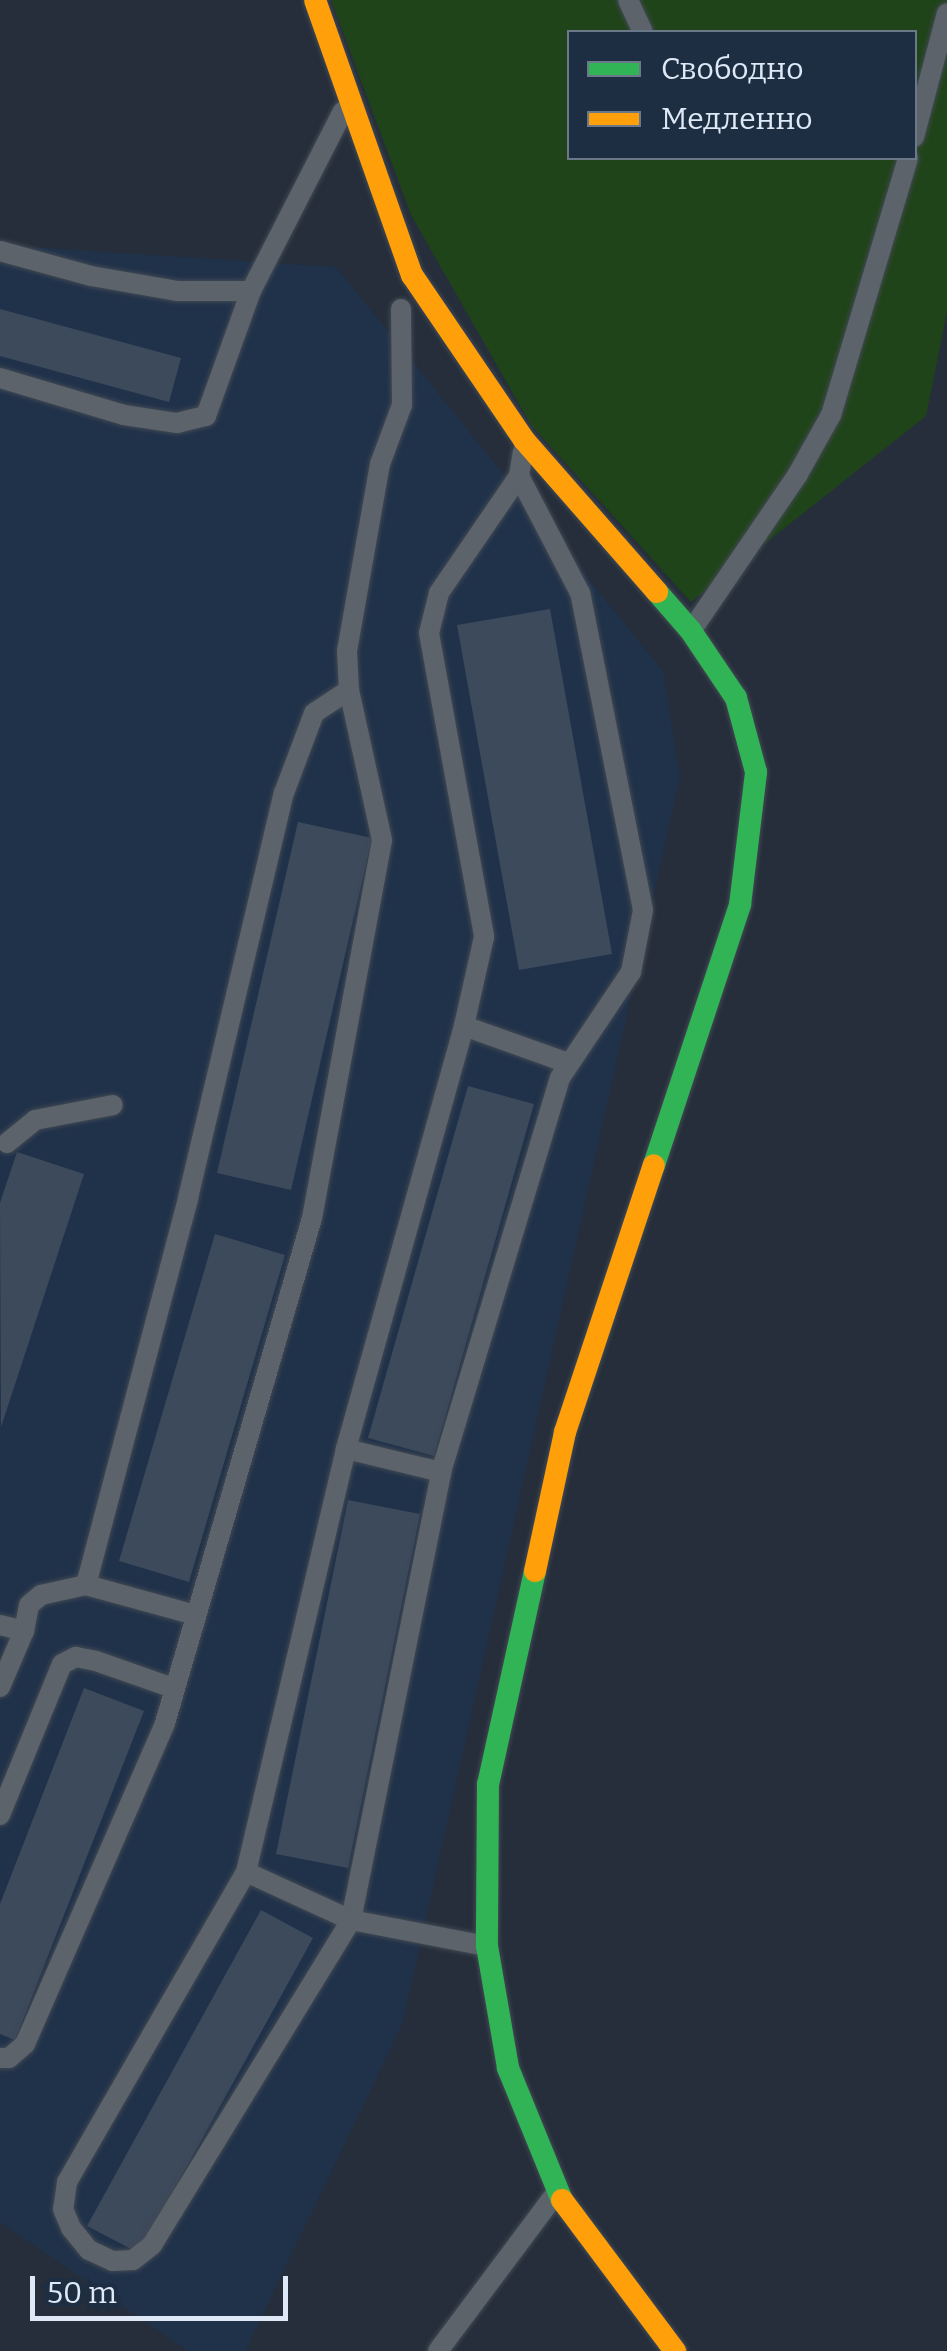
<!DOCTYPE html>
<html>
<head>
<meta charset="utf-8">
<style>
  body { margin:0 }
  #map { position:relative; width:947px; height:2351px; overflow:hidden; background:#252e3a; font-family:Bitter,serif }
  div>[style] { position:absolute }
  .built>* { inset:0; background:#20324a }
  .green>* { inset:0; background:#204419 }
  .building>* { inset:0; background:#3d4a5c }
  .roads { filter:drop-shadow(0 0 2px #414953) drop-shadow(0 0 2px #414953) }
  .lane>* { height:20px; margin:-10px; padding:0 10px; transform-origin:10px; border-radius:10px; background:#5c636b }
  .fast>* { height:22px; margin:-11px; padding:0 11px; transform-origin:11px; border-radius:11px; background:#30b455 }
  .slow>* { height:22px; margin:-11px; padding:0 11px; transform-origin:11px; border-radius:11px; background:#ff9f0a }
  span { translate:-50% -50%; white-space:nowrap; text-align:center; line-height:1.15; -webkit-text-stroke:8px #1d2d42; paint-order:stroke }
  .legend { position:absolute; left:567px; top:30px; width:350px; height:130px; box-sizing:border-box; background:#1d2d42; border:2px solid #6a788a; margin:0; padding:12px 18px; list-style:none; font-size:30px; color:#dee8f6 }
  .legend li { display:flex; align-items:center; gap:20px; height:50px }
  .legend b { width:50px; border:2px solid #6a788a }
  .scale { position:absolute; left:30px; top:2276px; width:258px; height:45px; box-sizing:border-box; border:5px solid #dee8f6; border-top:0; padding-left:12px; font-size:30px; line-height:35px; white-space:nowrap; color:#dee8f6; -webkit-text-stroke:8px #1d2d42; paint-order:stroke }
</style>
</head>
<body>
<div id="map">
  <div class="built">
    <div style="clip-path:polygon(0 245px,336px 267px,663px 671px,680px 776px,402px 2025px,245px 2351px,188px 2351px,0 2222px)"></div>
  </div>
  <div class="green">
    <div style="clip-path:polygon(evenodd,331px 0,947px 0,947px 311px,926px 416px,691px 602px,531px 425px,411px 215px,331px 0,570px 32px,914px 32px,914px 158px,570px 158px,570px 32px)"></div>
  </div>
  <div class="building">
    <div style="clip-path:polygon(0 309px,181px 358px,169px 402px,0 356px)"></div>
    <div style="clip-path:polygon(550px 609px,612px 954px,519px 970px,457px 625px)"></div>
    <div style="clip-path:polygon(298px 822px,372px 838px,291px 1190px,217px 1173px)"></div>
    <div style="clip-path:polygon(468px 1086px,534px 1104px,434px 1456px,368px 1438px)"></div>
    <div style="clip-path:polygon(17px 1152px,84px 1174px,1px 1427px,0 1203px)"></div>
    <div style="clip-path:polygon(215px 1234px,285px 1255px,189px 1582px,119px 1561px)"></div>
    <div style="clip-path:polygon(348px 1500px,420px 1514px,348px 1868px,276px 1854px)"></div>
    <div style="clip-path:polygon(84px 1688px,144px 1711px,15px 2040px,0 2034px,0 1904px)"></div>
    <div style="clip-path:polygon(261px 1910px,313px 1938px,139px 2253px,87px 2226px)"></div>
  </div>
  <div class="roads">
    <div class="lane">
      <div style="left:628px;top:0;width:35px;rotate:65deg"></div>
      <div style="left:914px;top:137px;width:128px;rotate:-75.1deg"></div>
      <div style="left:0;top:251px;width:94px;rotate:15.4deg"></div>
      <div style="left:91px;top:276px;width:87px;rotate:9.9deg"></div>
      <div style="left:177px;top:291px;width:74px"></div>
      <div style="left:0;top:378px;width:129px;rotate:16.6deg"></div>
      <div style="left:124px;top:415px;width:54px;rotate:8.6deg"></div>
      <div style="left:177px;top:423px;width:30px;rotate:-14deg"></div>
      <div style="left:206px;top:416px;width:133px;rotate:-70.2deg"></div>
      <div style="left:251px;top:291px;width:202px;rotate:-62.9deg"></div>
      <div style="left:519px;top:476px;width:142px;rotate:124.4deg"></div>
      <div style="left:439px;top:593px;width:41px;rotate:104deg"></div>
      <div style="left:429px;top:633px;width:309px;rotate:79.7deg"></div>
      <div style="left:484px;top:937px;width:91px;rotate:102.7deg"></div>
      <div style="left:464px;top:1026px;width:439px;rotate:105.6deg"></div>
      <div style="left:346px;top:1449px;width:435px;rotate:103.3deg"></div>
      <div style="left:246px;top:1872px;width:358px;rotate:120deg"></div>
      <div style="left:67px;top:2182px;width:27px;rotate:98deg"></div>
      <div style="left:63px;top:2209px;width:21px;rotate:67deg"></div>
      <div style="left:71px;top:2228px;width:28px;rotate:51deg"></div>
      <div style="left:89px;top:2250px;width:26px;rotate:25deg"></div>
      <div style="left:113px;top:2261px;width:20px;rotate:-3deg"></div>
      <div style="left:133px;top:2260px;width:24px;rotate:-38deg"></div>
      <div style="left:152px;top:2245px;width:381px;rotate:-58.5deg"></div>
      <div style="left:351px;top:1920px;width:457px;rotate:-78.6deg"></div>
      <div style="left:441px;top:1472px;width:412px;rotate:-73.2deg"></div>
      <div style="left:560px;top:1078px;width:128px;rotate:-56.2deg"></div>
      <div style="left:631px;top:972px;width:63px;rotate:-79deg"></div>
      <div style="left:643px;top:910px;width:323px;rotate:-101.2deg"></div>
      <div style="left:580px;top:593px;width:132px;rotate:-117.5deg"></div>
      <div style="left:519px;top:476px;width:24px;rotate:-81deg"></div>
      <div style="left:693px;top:628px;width:186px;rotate:-55.7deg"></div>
      <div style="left:798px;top:474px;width:68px;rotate:-60.8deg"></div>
      <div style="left:831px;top:415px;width:268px;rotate:-73.3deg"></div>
      <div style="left:464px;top:1026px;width:110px;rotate:19.6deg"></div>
      <div style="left:7px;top:1143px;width:36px;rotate:-39deg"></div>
      <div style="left:35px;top:1120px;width:79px;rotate:-10.9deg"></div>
      <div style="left:346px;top:1449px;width:98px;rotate:13.6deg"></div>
      <div style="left:86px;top:1585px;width:400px;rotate:-75.2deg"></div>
      <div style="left:188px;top:1198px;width:416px;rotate:-76.7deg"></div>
      <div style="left:284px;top:793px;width:85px;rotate:-69.4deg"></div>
      <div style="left:314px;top:713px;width:42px;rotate:-33.3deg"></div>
      <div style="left:0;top:1625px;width:25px;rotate:14deg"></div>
      <div style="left:24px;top:1631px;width:26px;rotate:-79deg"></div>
      <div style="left:29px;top:1605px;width:16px;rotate:-40deg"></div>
      <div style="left:41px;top:1595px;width:46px;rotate:-12.5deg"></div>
      <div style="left:86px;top:1585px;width:114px;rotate:15.3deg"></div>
      <div style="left:0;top:1687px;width:61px;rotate:-66.8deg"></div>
      <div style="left:0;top:1815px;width:163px;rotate:-67.7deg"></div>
      <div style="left:62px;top:1664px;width:16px;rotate:-27deg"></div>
      <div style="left:76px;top:1657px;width:20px;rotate:11deg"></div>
      <div style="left:96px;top:1661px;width:82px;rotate:19.3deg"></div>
      <div style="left:246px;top:1872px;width:115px;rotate:24.6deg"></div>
      <div style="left:351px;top:1920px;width:137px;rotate:10.9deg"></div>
      <div style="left:0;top:2058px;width:9px"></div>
      <div style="left:9px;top:2058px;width:21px;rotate:-41deg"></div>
      <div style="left:25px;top:2044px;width:350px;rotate:-66.4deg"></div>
      <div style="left:165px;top:1723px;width:526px;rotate:-73.77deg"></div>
      <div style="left:312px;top:1218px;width:384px;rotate:-79.5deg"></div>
      <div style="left:382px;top:840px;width:154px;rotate:-102.4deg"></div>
      <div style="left:349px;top:690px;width:39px;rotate:-93deg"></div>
      <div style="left:347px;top:651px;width:190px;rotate:-80deg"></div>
      <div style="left:380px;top:464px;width:63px;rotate:-69.6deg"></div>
      <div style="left:402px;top:405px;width:96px;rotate:-90.6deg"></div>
      <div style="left:438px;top:2351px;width:192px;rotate:-53.2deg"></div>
    </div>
    <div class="fast">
      <div style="left:654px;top:1165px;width:274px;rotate:-71.7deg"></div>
      <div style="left:740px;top:905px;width:134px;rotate:-83.1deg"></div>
      <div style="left:756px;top:772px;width:77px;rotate:-105.1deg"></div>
      <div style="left:736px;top:698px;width:81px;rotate:-123.9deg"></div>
      <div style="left:691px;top:631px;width:52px;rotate:-131.1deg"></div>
      <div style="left:535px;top:1571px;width:218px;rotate:102.4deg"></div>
      <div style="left:488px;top:1784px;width:162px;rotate:90.4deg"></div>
      <div style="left:487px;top:1946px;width:124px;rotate:80.2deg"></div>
      <div style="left:508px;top:2068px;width:143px;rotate:67.8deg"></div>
    </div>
    <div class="slow">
      <div style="left:315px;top:0;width:292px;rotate:70.6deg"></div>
      <div style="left:412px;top:275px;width:199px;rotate:55.8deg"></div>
      <div style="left:524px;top:440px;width:202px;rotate:48.8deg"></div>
      <div style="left:535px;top:1571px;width:142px;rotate:-77.8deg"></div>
      <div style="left:565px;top:1432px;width:281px;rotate:-71.6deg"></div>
      <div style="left:562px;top:2200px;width:189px;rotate:53.2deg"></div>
    </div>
  </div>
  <ul class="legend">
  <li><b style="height:12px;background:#30b455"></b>Свободно</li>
  <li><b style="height:12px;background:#ff9f0a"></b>Медленно</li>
  </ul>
  <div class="scale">50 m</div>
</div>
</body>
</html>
